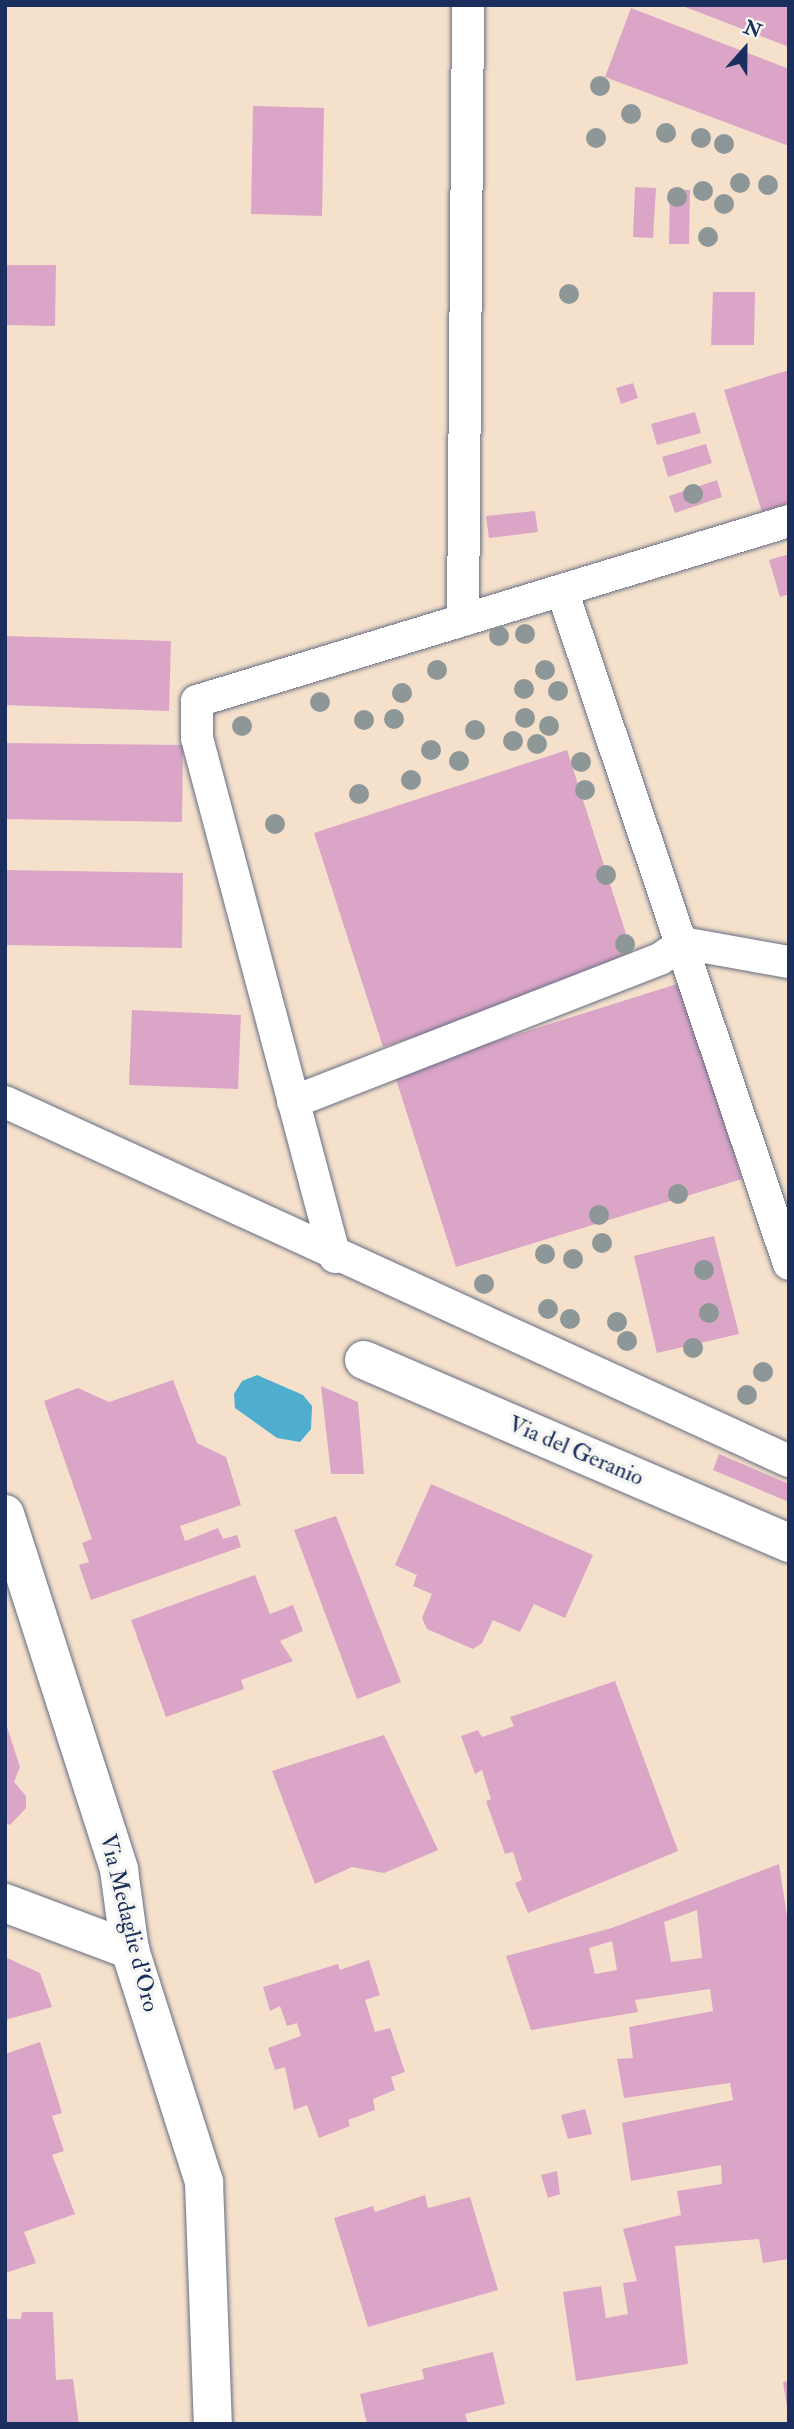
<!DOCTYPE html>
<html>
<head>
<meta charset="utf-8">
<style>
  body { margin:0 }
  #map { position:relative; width:794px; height:2429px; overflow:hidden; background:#f5e1cb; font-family:"IM FELL Double Pica",serif }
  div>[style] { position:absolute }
  .water>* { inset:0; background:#4fadcd }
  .building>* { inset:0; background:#dba5c7 }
  .roads { filter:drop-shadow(0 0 2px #676d84) drop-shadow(0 0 2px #676d84) }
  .service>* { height:32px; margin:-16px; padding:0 16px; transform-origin:16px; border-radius:16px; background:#fff }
  .minor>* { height:38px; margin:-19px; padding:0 19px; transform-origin:19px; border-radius:19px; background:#fff }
  .trees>* { width:20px; height:20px; margin:-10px; border-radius:50%; background:#8e9797 }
  span { translate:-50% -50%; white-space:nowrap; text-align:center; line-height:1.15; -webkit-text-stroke:7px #f6f6f2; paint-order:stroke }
  .street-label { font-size:23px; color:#1b2f5e }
  .frame { position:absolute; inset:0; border:7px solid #1b2f5e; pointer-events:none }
  .north { position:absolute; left:710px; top:14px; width:70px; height:70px; -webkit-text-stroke:5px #f6f6f2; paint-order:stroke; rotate:21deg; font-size:19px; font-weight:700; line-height:28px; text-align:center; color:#1b2f5e }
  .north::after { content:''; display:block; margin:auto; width:24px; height:32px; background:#1b2f5e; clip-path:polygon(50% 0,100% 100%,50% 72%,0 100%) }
</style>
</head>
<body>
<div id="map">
  <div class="water">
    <div style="clip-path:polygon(257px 1375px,303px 1395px,312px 1406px,311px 1429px,300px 1442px,277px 1438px,235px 1408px,234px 1394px,242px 1381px)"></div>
  </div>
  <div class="building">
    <div style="clip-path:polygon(680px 5px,789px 5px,789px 47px)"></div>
    <div style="clip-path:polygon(631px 8px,789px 69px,789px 146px,605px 77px)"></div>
    <div style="clip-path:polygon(253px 106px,324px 108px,322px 216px,251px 214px)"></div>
    <div style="clip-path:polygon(635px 187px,656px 188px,653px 238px,633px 237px)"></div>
    <div style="clip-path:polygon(670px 189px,690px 190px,689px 244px,669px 244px)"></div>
    <div style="clip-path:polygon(5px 265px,56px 265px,55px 326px,5px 325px)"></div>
    <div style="clip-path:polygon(713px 292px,755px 292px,754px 345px,711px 345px)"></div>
    <div style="clip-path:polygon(789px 370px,789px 503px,762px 512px,724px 390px)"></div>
    <div style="clip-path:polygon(633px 383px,638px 398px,621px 404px,616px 388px)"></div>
    <div style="clip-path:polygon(695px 412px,701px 433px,657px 445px,651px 424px)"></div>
    <div style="clip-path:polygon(706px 444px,712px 463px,668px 477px,662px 457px)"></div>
    <div style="clip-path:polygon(717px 480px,722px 497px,675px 513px,669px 496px)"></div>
    <div style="clip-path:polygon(535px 511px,538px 532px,489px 538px,486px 516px)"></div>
    <div style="clip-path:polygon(789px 554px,789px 594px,780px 597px,769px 560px)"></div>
    <div style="clip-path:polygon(5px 636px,171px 641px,169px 711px,5px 705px)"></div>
    <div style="clip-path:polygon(5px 743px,183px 745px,182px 822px,5px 819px)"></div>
    <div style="clip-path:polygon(567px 750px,636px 965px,383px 1047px,314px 833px)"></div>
    <div style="clip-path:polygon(5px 870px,183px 873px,182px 948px,5px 945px)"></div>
    <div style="clip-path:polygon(680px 983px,742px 1179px,456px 1267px,394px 1073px)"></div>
    <div style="clip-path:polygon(132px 1010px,241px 1015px,238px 1089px,129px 1085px)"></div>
    <div style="clip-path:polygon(714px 1236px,739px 1334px,657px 1353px,634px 1256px)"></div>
    <div style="clip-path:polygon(173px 1380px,197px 1443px,226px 1457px,241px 1505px,180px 1526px,185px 1541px,218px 1528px,223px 1539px,237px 1535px,241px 1547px,91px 1600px,79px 1565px,89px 1562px,82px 1543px,92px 1539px,44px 1401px,78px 1388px,109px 1402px)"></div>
    <div style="clip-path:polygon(321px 1386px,358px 1402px,364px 1474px,331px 1474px)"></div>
    <div style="clip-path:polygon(719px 1454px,789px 1484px,789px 1502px,713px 1470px)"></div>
    <div style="clip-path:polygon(431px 1484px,593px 1555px,565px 1618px,534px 1604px,520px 1632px,493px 1620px,482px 1643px,473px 1649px,427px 1629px,422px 1618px,432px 1594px,413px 1586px,417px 1575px,395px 1565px)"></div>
    <div style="clip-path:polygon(336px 1516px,401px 1682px,357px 1699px,294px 1530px)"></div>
    <div style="clip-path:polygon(255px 1575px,270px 1614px,293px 1605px,303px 1631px,280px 1641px,293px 1661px,241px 1680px,244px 1689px,166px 1717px,131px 1620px)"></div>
    <div style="clip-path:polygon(615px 1681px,678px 1851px,528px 1913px,515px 1883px,522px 1880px,513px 1852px,505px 1854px,486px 1801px,491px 1799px,482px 1770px,475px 1774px,461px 1736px,478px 1730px,482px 1737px,514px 1726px,510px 1717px)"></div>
    <div style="clip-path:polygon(5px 1721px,20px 1767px,14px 1782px,26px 1796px,26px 1808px,10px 1825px,5px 1823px)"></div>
    <div style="clip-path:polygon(384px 1735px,438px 1850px,384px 1873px,352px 1867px,315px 1884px,272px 1771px)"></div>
    <div style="clip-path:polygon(evenodd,779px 1864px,789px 1929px,789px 2259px,763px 2263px,759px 2239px,675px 2246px,688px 2364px,576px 2381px,563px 2292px,601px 2286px,606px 2318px,628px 2314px,623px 2283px,637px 2281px,623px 2229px,681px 2215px,677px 2191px,722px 2184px,721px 2165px,631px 2181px,622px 2123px,733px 2100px,730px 2083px,624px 2098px,617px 2059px,633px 2058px,629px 2027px,713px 2011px,710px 1989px,635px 2000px,638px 2012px,531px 2030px,506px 1956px,612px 1928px,779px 1864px,697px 1910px,702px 1958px,671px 1962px,664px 1922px,697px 1910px,779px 1864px,612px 1941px,617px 1970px,595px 1974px,589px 1948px,612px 1941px)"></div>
    <div style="clip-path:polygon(5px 1957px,40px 1973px,52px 2007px,5px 2020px)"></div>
    <div style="clip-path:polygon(369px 1960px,380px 1995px,365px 2000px,375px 2032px,390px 2028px,405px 2072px,391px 2077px,395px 2090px,373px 2099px,375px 2110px,348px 2120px,350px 2126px,319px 2138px,307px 2105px,294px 2110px,285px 2067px,275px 2070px,268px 2048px,301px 2036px,297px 2023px,287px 2026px,280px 2006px,270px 2011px,263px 1987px,338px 1964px,340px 1970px)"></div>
    <div style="clip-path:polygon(40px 2042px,62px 2113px,52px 2116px,64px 2151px,52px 2155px,75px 2214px,24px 2232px,36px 2263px,5px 2273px,5px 2054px)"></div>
    <div style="clip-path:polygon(585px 2109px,592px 2134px,568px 2139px,561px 2115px)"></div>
    <div style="clip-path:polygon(557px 2171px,560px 2194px,548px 2198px,541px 2175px)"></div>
    <div style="clip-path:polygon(425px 2195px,428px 2208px,470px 2197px,498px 2290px,368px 2327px,334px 2218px,373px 2206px,375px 2212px)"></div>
    <div style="clip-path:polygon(22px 2312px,53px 2312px,56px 2380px,73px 2379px,79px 2424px,5px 2424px,5px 2319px,21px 2319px)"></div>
    <div style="clip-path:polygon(493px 2352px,505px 2404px,465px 2414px,468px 2424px,367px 2424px,360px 2394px,424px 2379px,422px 2369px)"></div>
    <div style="clip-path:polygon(789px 2381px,789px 2407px,787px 2407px,783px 2382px)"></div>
  </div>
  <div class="roads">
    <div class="service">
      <div style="left:562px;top:590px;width:711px;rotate:71.39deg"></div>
      <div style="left:463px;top:620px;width:615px;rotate:-89.53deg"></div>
      <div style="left:5px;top:1102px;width:862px;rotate:24.6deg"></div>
      <div style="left:293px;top:1102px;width:394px;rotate:-21.3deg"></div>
      <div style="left:660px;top:959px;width:28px;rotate:-35deg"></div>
      <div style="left:683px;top:943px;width:108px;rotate:10.2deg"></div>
      <div style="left:335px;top:1257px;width:537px;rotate:-104.89deg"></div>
      <div style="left:197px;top:738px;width:37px;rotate:-90deg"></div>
      <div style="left:197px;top:701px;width:619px;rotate:-16.91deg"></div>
    </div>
    <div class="minor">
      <div style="left:364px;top:1360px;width:463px;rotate:23.3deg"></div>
      <div style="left:5px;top:1514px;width:374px;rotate:72.2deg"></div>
      <div style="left:119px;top:1870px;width:81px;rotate:82.2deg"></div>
      <div style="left:130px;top:1950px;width:244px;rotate:72.3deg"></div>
      <div style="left:204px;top:2182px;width:242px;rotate:87.9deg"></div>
      <div style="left:5px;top:1903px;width:134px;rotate:20.6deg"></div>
    </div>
  </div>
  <div class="trees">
    <div style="left:600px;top:86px"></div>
    <div style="left:631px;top:114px"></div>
    <div style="left:666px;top:133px"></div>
    <div style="left:596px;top:138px"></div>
    <div style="left:701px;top:138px"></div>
    <div style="left:724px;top:144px"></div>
    <div style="left:740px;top:183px"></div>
    <div style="left:768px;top:185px"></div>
    <div style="left:703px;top:191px"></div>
    <div style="left:677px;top:197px"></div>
    <div style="left:724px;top:204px"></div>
    <div style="left:708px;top:237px"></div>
    <div style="left:569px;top:294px"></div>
    <div style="left:693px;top:494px"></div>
    <div style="left:525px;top:634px"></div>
    <div style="left:499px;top:636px"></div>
    <div style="left:437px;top:670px"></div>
    <div style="left:545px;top:670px"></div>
    <div style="left:524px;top:689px"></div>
    <div style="left:558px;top:691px"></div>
    <div style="left:402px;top:693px"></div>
    <div style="left:320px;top:702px"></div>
    <div style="left:525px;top:718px"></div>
    <div style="left:394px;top:719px"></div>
    <div style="left:364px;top:720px"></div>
    <div style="left:242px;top:726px"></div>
    <div style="left:549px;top:726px"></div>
    <div style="left:475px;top:730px"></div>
    <div style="left:513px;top:741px"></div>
    <div style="left:537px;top:744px"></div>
    <div style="left:431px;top:750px"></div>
    <div style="left:459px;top:761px"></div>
    <div style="left:581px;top:762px"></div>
    <div style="left:411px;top:780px"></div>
    <div style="left:585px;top:790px"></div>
    <div style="left:359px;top:794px"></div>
    <div style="left:275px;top:824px"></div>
    <div style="left:606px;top:875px"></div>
    <div style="left:625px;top:944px"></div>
    <div style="left:678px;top:1194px"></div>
    <div style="left:599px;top:1215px"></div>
    <div style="left:602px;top:1243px"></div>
    <div style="left:545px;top:1254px"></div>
    <div style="left:573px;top:1259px"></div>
    <div style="left:704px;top:1270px"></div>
    <div style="left:484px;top:1284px"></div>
    <div style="left:548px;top:1309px"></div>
    <div style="left:709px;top:1313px"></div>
    <div style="left:570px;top:1319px"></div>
    <div style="left:617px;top:1322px"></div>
    <div style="left:627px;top:1341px"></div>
    <div style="left:693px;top:1348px"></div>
    <div style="left:763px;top:1372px"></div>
    <div style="left:747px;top:1395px"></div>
  </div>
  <div class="street-label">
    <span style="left:576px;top:1451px;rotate:23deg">Via del Geranio</span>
    <span style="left:129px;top:1923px;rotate:76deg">Via Medaglie d'Oro</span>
  </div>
  <div class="frame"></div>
  <div class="north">N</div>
</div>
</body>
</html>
